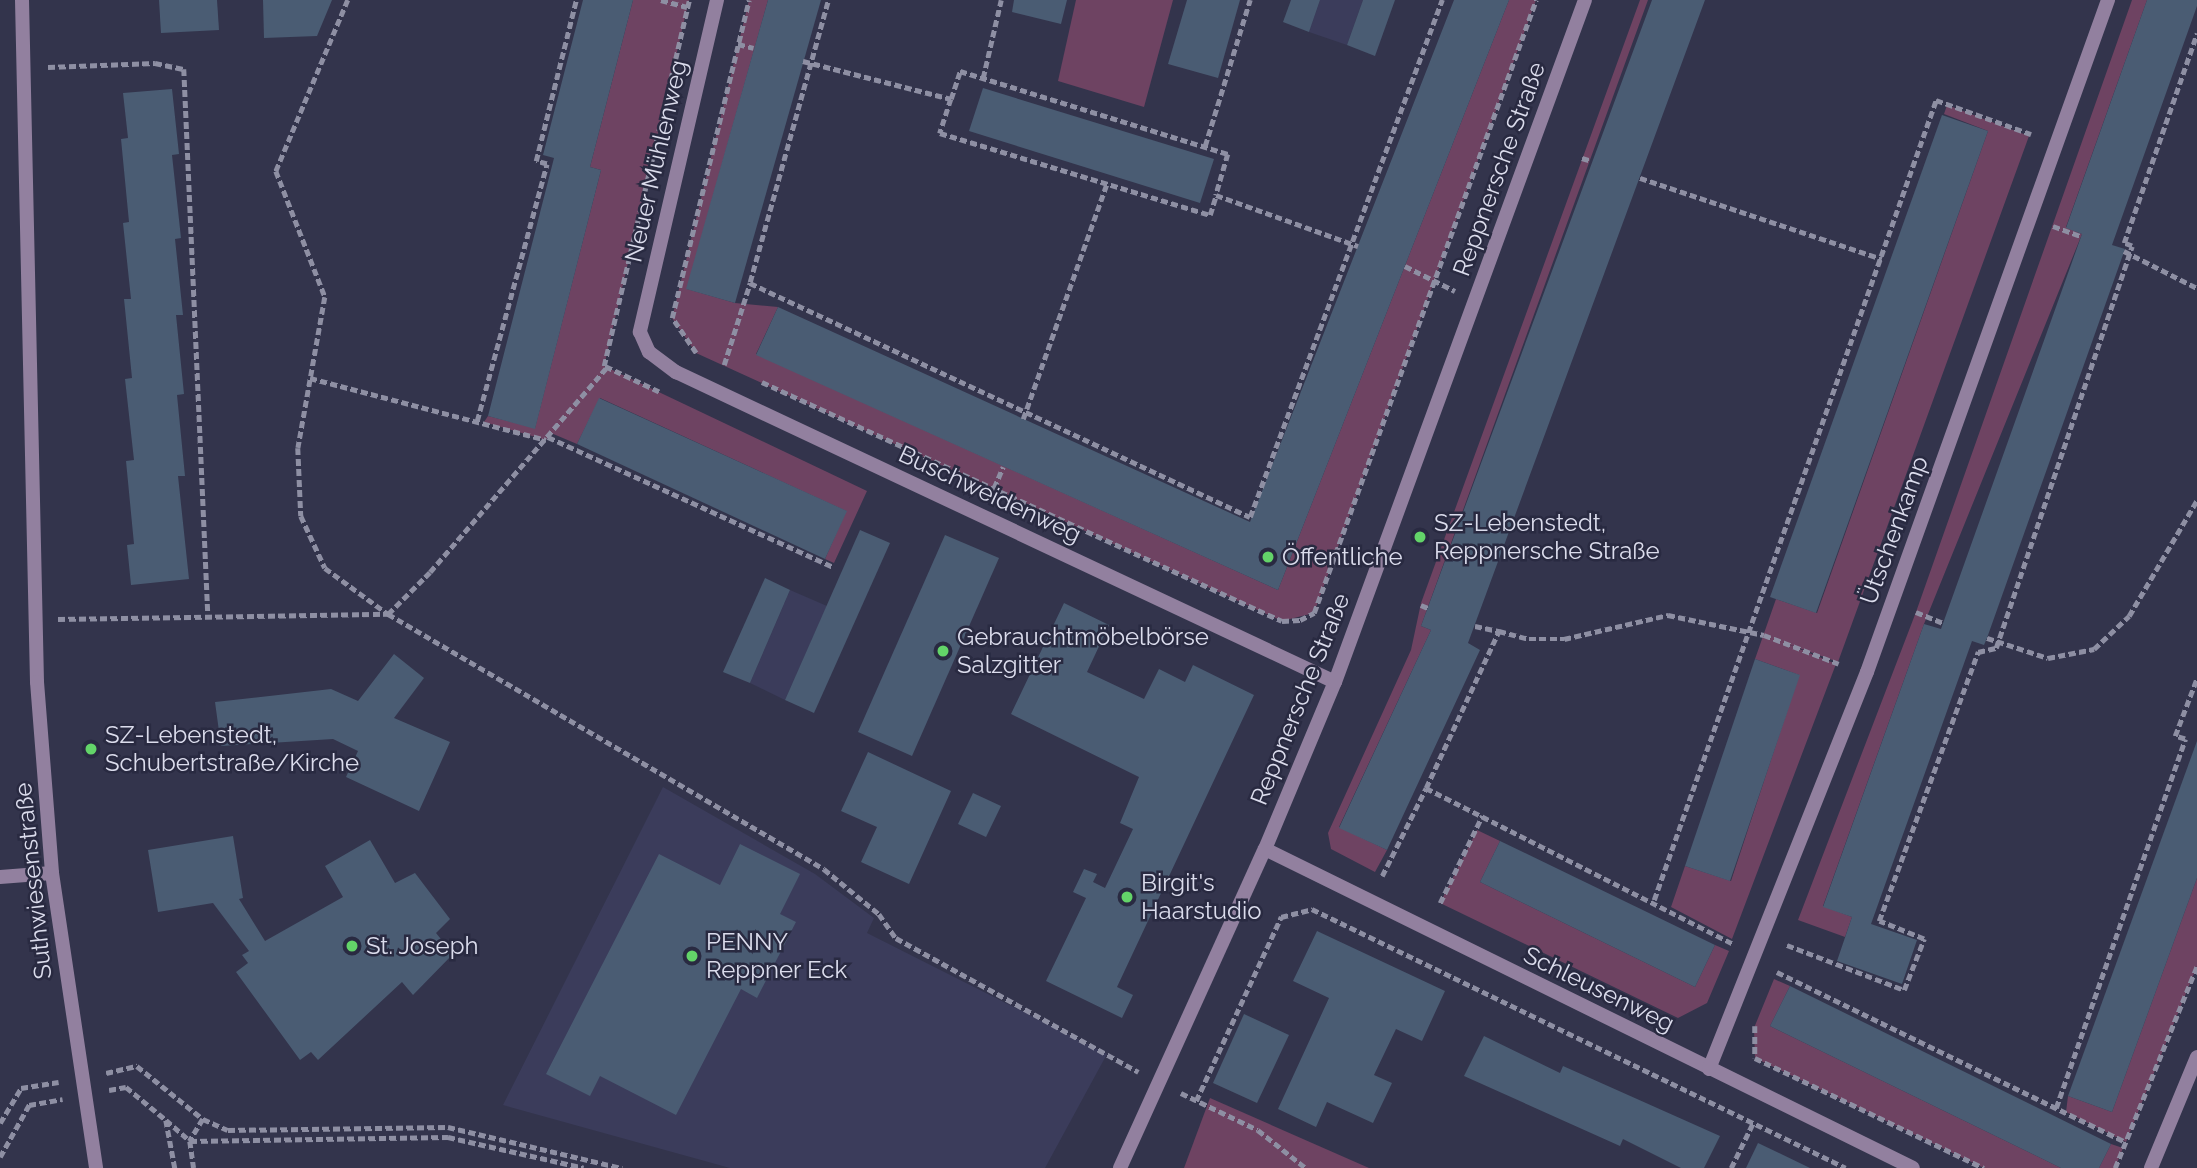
<!DOCTYPE html>
<html>
<head>
<meta charset="utf-8">
<style>
  body { margin:0 }
  #map { position:relative; width:2197px; height:1168px; overflow:hidden; background:#33344c; font-family:Raleway,sans-serif }
  div>[style] { position:absolute }
  .built>* { inset:0; background:#3b3c5b }
  .green>* { inset:0; background:#6e4362 }
  .building>* { inset:0; background:#4a5c73 }
  .path>* { height:4.5px; margin-top:-2.25px; transform-origin:0; background:repeating-linear-gradient(90deg,#8e8fa3 0 7px,transparent 0 10.5px) }
  .minor>* { height:14px; margin:-7px; padding:0 7px; transform-origin:7px; border-radius:7px; background:#92809f }
  .tertiary>* { height:14px; margin:-7px; padding:0 7px; transform-origin:7px; border-radius:7px; background:#92809f }
  .dots>* { width:19px; height:19px; translate:-50% -50%; box-sizing:border-box; border:4px solid #292a41; border-radius:50% }
  span { translate:-50% -50%; white-space:nowrap; text-align:center; line-height:1.15; -webkit-text-stroke:5px #292a41; paint-order:stroke }
  .street-label { font-size:24px; color:#dbdcec }
  .poi-label { font-size:24px; color:#dbdcec }
  .left { translate:0 -50%; text-align:left }
</style>
</head>
<body>
<div id="map">
  <div class="built">
    <div style="clip-path:polygon(1320px 0,1363px 0,1347px 45px,1309px 32px)"></div>
    <div style="clip-path:polygon(790px 590px,827px 606px,785px 700px,750px 683px)"></div>
    <div style="clip-path:polygon(663px 787px,815px 874px,874px 918px,867px 933px,1107px 1054px,1045px 1168px,730px 1168px,503px 1105px)"></div>
  </div>
  <div class="green">
    <div style="clip-path:polygon(633px 0,689px 0,604px 366px,867px 491px,834px 563px,825px 559px,846px 511px,600px 398px,577px 444px,551px 433px,546px 440px,484px 422px,488px 416px,535px 428px,601px 170px,590px 167px)"></div>
    <div style="clip-path:polygon(749px 0,768px 0,687px 289px,735px 303px,778px 307px,756px 354px,1278px 590px,1509px 0,1536px 0,1314px 613px,1282px 621px,696px 353px,672px 318px)"></div>
    <div style="clip-path:polygon(1076px 0,1173px 0,1144px 107px,1058px 81px)"></div>
    <div style="clip-path:polygon(1640px 0,1648px 0,1421px 626px,1431px 630px,1339px 827px,1387px 850px,1375px 872px,1331px 849px,1328px 833px,1411px 650px,1421px 603px)"></div>
    <div style="clip-path:polygon(2132px 0,2147px 0,2066px 227px,2082px 234px,1924px 624px,1823px 906px,1852px 917px,1845px 937px,1798px 920px,1916px 612px)"></div>
    <div style="clip-path:polygon(1947px 105px,2029px 136px,1838px 662px,1785px 643px,1836px 664px,1732px 939px,1671px 907px,1685px 866px,1731px 881px,1799px 675px,1755px 659px,1776px 599px,1817px 613px,1988px 131px,1944px 114px)"></div>
    <div style="clip-path:polygon(1477px 830px,1500px 841px,1480px 882px,1695px 987px,1715px 945px,1729px 951px,1707px 1003px,1678px 1018px,1440px 903px)"></div>
    <div style="clip-path:polygon(2197px 878px,2197px 966px,2126px 1142px,2066px 1112px,2068px 1096px,2112px 1112px)"></div>
    <div style="clip-path:polygon(1774px 979px,1790px 986px,1770px 1026px,2061px 1168px,1984px 1168px,1755px 1058px,1754px 1028px)"></div>
    <div style="clip-path:polygon(1210px 1098px,1369px 1168px,1184px 1168px)"></div>
    <div style="clip-path:polygon(2111px 1144px,2123px 1148px,2115px 1168px,2099px 1168px)"></div>
  </div>
  <div class="building">
    <div style="clip-path:polygon(159px 0,217px 0,219px 30px,161px 33px)"></div>
    <div style="clip-path:polygon(263px 0,332px 0,317px 36px,264px 38px)"></div>
    <div style="clip-path:polygon(583px 0,633px 0,590px 167px,601px 170px,535px 429px,488px 416px,554px 158px,543px 155px)"></div>
    <div style="clip-path:polygon(768px 0,821px 0,735px 303px,686px 289px)"></div>
    <div style="clip-path:polygon(1014px 0,1067px 0,1061px 24px,1012px 12px)"></div>
    <div style="clip-path:polygon(1187px 0,1240px 0,1218px 78px,1168px 64px)"></div>
    <div style="clip-path:polygon(1291px 0,1320px 0,1309px 32px,1283px 22px)"></div>
    <div style="clip-path:polygon(1363px 0,1395px 0,1375px 56px,1347px 45px)"></div>
    <div style="clip-path:polygon(1454px 0,1509px 0,1278px 590px,756px 355px,778px 307px,1250px 522px)"></div>
    <div style="clip-path:polygon(1652px 0,1705px 0,1468px 643px,1480px 650px,1387px 850px,1339px 828px,1431px 630px,1421px 626px)"></div>
    <div style="clip-path:polygon(2147px 0,2197px 0,2197px 6px,2112px 245px,2125px 249px,1987px 638px,1984px 645px,1972px 641px,1871px 924px,1917px 940px,1902px 984px,1837px 961px,1852px 917px,1823px 907px,1924px 624px,1941px 629px,2082px 234px,2066px 228px)"></div>
    <div style="clip-path:polygon(983px 88px,1214px 159px,1200px 203px,969px 131px)"></div>
    <div style="clip-path:polygon(172px 89px,179px 154px,172px 155px,181px 238px,175px 239px,183px 315px,176px 315px,184px 394px,177px 395px,185px 476px,178px 476px,189px 579px,131px 585px,127px 545px,134px 544px,126px 461px,134px 460px,125px 379px,132px 378px,124px 299px,131px 299px,123px 223px,129px 222px,121px 139px,128px 138px,123px 93px)"></div>
    <div style="clip-path:polygon(1942px 115px,1988px 131px,1816px 613px,1770px 597px)"></div>
    <div style="clip-path:polygon(599px 398px,847px 511px,825px 559px,577px 444px)"></div>
    <div style="clip-path:polygon(860px 530px,890px 543px,814px 713px,785px 700px)"></div>
    <div style="clip-path:polygon(945px 535px,999px 558px,912px 756px,858px 732px)"></div>
    <div style="clip-path:polygon(765px 578px,790px 590px,750px 683px,723px 672px)"></div>
    <div style="clip-path:polygon(1064px 603px,1109px 625px,1087px 672px,1144px 699px,1159px 669px,1185px 682px,1193px 665px,1254px 695px,1117px 987px,1133px 995px,1122px 1018px,1046px 981px,1086px 898px,1073px 892px,1084px 869px,1097px 874px,1093px 882px,1105px 888px,1133px 829px,1120px 823px,1139px 777px,1011px 714px)"></div>
    <div style="clip-path:polygon(394px 654px,424px 678px,394px 718px,450px 742px,419px 811px,346px 777px,358px 751px,333px 739px,221px 746px,215px 702px,331px 689px,358px 701px)"></div>
    <div style="clip-path:polygon(1755px 659px,1800px 675px,1730px 881px,1685px 866px)"></div>
    <div style="clip-path:polygon(2197px 741px,2197px 878px,2112px 1112px,2068px 1096px)"></div>
    <div style="clip-path:polygon(868px 752px,951px 791px,909px 884px,861px 862px,877px 827px,841px 811px)"></div>
    <div style="clip-path:polygon(973px 793px,1001px 806px,986px 837px,958px 824px)"></div>
    <div style="clip-path:polygon(233px 836px,243px 898px,239px 899px,265px 941px,343px 897px,325px 866px,370px 840px,395px 883px,415px 873px,450px 919px,436px 933px,453px 954px,413px 995px,402px 982px,318px 1060px,311px 1052px,300px 1060px,236px 972px,248px 963px,242px 955px,249px 951px,213px 903px,158px 912px,148px 850px)"></div>
    <div style="clip-path:polygon(1500px 841px,1715px 945px,1695px 987px,1480px 882px)"></div>
    <div style="clip-path:polygon(740px 844px,800px 874px,780px 914px,796px 922px,757px 998px,741px 989px,676px 1115px,600px 1076px,590px 1096px,546px 1074px,659px 854px,720px 885px)"></div>
    <div style="clip-path:polygon(1317px 931px,1445px 991px,1422px 1041px,1396px 1029px,1374px 1075px,1392px 1083px,1373px 1123px,1327px 1102px,1316px 1127px,1278px 1109px,1329px 998px,1293px 981px)"></div>
    <div style="clip-path:polygon(1790px 986px,2111px 1144px,2099px 1168px,2061px 1168px,1770px 1026px)"></div>
    <div style="clip-path:polygon(1244px 1014px,1289px 1035px,1257px 1103px,1213px 1083px)"></div>
    <div style="clip-path:polygon(1484px 1036px,1560px 1073px,1563px 1066px,1720px 1136px,1704px 1168px,1681px 1168px,1623px 1139px,1620px 1146px,1464px 1076px)"></div>
    <div style="clip-path:polygon(1758px 1143px,1810px 1168px,1746px 1168px)"></div>
  </div>
  <div class="path">
    <div style="left:348px;top:0;width:186px;rotate:112.8deg"></div>
    <div style="left:276px;top:171px;width:135px;rotate:68.7deg"></div>
    <div style="left:325px;top:297px;width:153px;rotate:100.1deg"></div>
    <div style="left:298px;top:448px;width:68px;rotate:87.5deg"></div>
    <div style="left:301px;top:516px;width:57px;rotate:65.2deg"></div>
    <div style="left:325px;top:568px;width:78px;rotate:36.1deg"></div>
    <div style="left:388px;top:614px;width:59px;rotate:-45deg"></div>
    <div style="left:430px;top:572px;width:269px;rotate:-49.2deg"></div>
    <div style="left:661px;top:0;width:27px;rotate:15deg"></div>
    <div style="left:738px;top:44px;width:16px;rotate:14deg"></div>
    <div style="left:803px;top:61px;width:153px;rotate:14.4deg"></div>
    <div style="left:951px;top:99px;width:36px;rotate:108deg"></div>
    <div style="left:940px;top:133px;width:282px;rotate:16.9deg"></div>
    <div style="left:1210px;top:215px;width:21px;rotate:-73deg"></div>
    <div style="left:1216px;top:195px;width:151px;rotate:19.8deg"></div>
    <div style="left:48px;top:67px;width:107px;rotate:-2.1deg"></div>
    <div style="left:155px;top:63px;width:30px;rotate:12deg"></div>
    <div style="left:184px;top:69px;width:546px;rotate:87.48deg"></div>
    <div style="left:983px;top:78px;width:80px;rotate:-77deg"></div>
    <div style="left:951px;top:99px;width:29px;rotate:-72deg"></div>
    <div style="left:960px;top:71px;width:281px;rotate:17.2deg"></div>
    <div style="left:1228px;top:154px;width:43px;rotate:106.3deg"></div>
    <div style="left:1205px;top:146px;width:153px;rotate:-72.9deg"></div>
    <div style="left:1582px;top:158px;width:10px;rotate:17deg"></div>
    <div style="left:1640px;top:178px;width:255px;rotate:18.5deg"></div>
    <div style="left:2053px;top:226px;width:30px;rotate:20deg"></div>
    <div style="left:2124px;top:251px;width:82px;rotate:26.9deg"></div>
    <div style="left:1405px;top:266px;width:56px;rotate:26.6deg"></div>
    <div style="left:750px;top:282px;width:293px;rotate:-74.5deg"></div>
    <div style="left:696px;top:353px;width:42px;rotate:-124.4deg"></div>
    <div style="left:672px;top:318px;width:327px;rotate:-76.4deg"></div>
    <div style="left:724px;top:365px;width:86px;rotate:-72.4deg"></div>
    <div style="left:750px;top:283px;width:552px;rotate:25.08deg"></div>
    <div style="left:1250px;top:517px;width:552px;rotate:-69.63deg"></div>
    <div style="left:310px;top:378px;width:244px;rotate:14.7deg"></div>
    <div style="left:762px;top:382px;width:572px;rotate:24.68deg"></div>
    <div style="left:1282px;top:621px;width:18px;rotate:-3deg"></div>
    <div style="left:1300px;top:620px;width:16px;rotate:-27deg"></div>
    <div style="left:1314px;top:613px;width:652px;rotate:-70.09deg"></div>
    <div style="left:659px;top:392px;width:61px;rotate:-154.7deg"></div>
    <div style="left:604px;top:366px;width:376px;rotate:-76.9deg"></div>
    <div style="left:1023px;top:419px;width:251px;rotate:-70.4deg"></div>
    <div style="left:477px;top:421px;width:266px;rotate:-74.8deg"></div>
    <div style="left:547px;top:164px;width:11px;rotate:-165deg"></div>
    <div style="left:536px;top:161px;width:166px;rotate:-76deg"></div>
    <div style="left:548px;top:437px;width:313px;rotate:24.5deg"></div>
    <div style="left:994px;top:488px;width:23px;rotate:-67deg"></div>
    <div style="left:1421px;top:605px;width:8px;rotate:23deg"></div>
    <div style="left:1916px;top:612px;width:29px;rotate:22deg"></div>
    <div style="left:58px;top:619px;width:330px;rotate:-0.9deg"></div>
    <div style="left:388px;top:614px;width:505px;rotate:30.32deg"></div>
    <div style="left:824px;top:869px;width:71px;rotate:39.3deg"></div>
    <div style="left:879px;top:914px;width:29px;rotate:55deg"></div>
    <div style="left:896px;top:938px;width:277px;rotate:28.9deg"></div>
    <div style="left:1475px;top:626px;width:25px;rotate:12deg"></div>
    <div style="left:1987px;top:638px;width:64px;rotate:18.2deg"></div>
    <div style="left:2048px;top:658px;width:47px;rotate:-11.1deg"></div>
    <div style="left:2094px;top:649px;width:48px;rotate:-43.3deg"></div>
    <div style="left:2129px;top:616px;width:134px;rotate:-59.6deg"></div>
    <div style="left:1426px;top:788px;width:173px;rotate:-65.1deg"></div>
    <div style="left:1499px;top:631px;width:31px;rotate:15deg"></div>
    <div style="left:1529px;top:639px;width:35px"></div>
    <div style="left:1564px;top:639px;width:107px;rotate:-13deg"></div>
    <div style="left:1668px;top:615px;width:98px;rotate:11.8deg"></div>
    <div style="left:1764px;top:635px;width:80px;rotate:21.1deg"></div>
    <div style="left:1382px;top:876px;width:98px;rotate:-63.4deg"></div>
    <div style="left:1426px;top:788px;width:344px;rotate:26.9deg"></div>
    <div style="left:1654px;top:900px;width:848px;rotate:-70.58deg"></div>
    <div style="left:1936px;top:100px;width:101px;rotate:19.7deg"></div>
    <div style="left:1440px;top:903px;width:97px;rotate:-64.2deg"></div>
    <div style="left:1787px;top:945px;width:125px;rotate:21deg"></div>
    <div style="left:1904px;top:990px;width:55px;rotate:-68.6deg"></div>
    <div style="left:1924px;top:939px;width:48px;rotate:-158.2deg"></div>
    <div style="left:1879px;top:921px;width:287px;rotate:-69.8deg"></div>
    <div style="left:1978px;top:652px;width:18px;rotate:-13deg"></div>
    <div style="left:1996px;top:648px;width:424px;rotate:-71.3deg"></div>
    <div style="left:2132px;top:246px;width:9px;rotate:-159deg"></div>
    <div style="left:2124px;top:243px;width:222px;rotate:-70.8deg"></div>
    <div style="left:1777px;top:972px;width:388px;rotate:26deg"></div>
    <div style="left:1755px;top:1026px;width:32px;rotate:90deg"></div>
    <div style="left:1755px;top:1058px;width:254px;rotate:25.7deg"></div>
    <div style="left:106px;top:1073px;width:32px;rotate:-13deg"></div>
    <div style="left:137px;top:1066px;width:85px;rotate:38.8deg"></div>
    <div style="left:203px;top:1119px;width:26px;rotate:121deg"></div>
    <div style="left:190px;top:1141px;width:27px;rotate:82deg"></div>
    <div style="left:109px;top:1090px;width:17px;rotate:-10deg"></div>
    <div style="left:126px;top:1087px;width:52px;rotate:39.5deg"></div>
    <div style="left:166px;top:1120px;width:49px;rotate:79.4deg"></div>
    <div style="left:1181px;top:1093px;width:85px;rotate:25.7deg"></div>
    <div style="left:1258px;top:1130px;width:61px;rotate:38.4deg"></div>
    <div style="left:1196px;top:1101px;width:203px;rotate:-65.2deg"></div>
    <div style="left:1281px;top:917px;width:32px;rotate:-14deg"></div>
    <div style="left:1312px;top:909px;width:593px;rotate:25.87deg"></div>
    <div style="left:2056px;top:1108px;width:391px;rotate:-70.7deg"></div>
    <div style="left:2185px;top:739px;width:10px;rotate:-163deg"></div>
    <div style="left:2175px;top:736px;width:62px;rotate:-69.2deg"></div>
    <div style="left:203px;top:1119px;width:27px;rotate:24deg"></div>
    <div style="left:228px;top:1130px;width:220px;rotate:-0.8deg"></div>
    <div style="left:448px;top:1127px;width:179px;rotate:13.3deg"></div>
    <div style="left:166px;top:1120px;width:32px;rotate:41deg"></div>
    <div style="left:190px;top:1141px;width:258px;rotate:-0.9deg"></div>
    <div style="left:448px;top:1137px;width:139px;rotate:12.8deg"></div>
    <div style="left:0;top:1123px;width:41px;rotate:-59deg"></div>
    <div style="left:21px;top:1088px;width:38px;rotate:-9deg"></div>
    <div style="left:0;top:1157px;width:60px;rotate:-60.9deg"></div>
    <div style="left:29px;top:1105px;width:34px;rotate:-10deg"></div>
    <div style="left:1731px;top:1168px;width:50px;rotate:-63.9deg"></div>
    <div style="left:2115px;top:1168px;width:218px;rotate:-67.9deg"></div>
  </div>
  <div class="minor">
    <div style="left:717px;top:0;width:341px;rotate:103.1deg"></div>
    <div style="left:640px;top:332px;width:22px;rotate:66deg"></div>
    <div style="left:649px;top:352px;width:34px;rotate:37deg"></div>
    <div style="left:676px;top:372px;width:728px;rotate:25.19deg"></div>
    <div style="left:1265px;top:849px;width:722px;rotate:26.21deg"></div>
    <div style="left:0;top:877px;width:52px;rotate:-4.4deg"></div>
    <div style="left:1709px;top:1069px;width:427px;rotate:-68.3deg"></div>
    <div style="left:1867px;top:672px;width:714px;rotate:-70.27deg"></div>
    <div style="left:2151px;top:1168px;width:120px;rotate:-67.5deg"></div>
  </div>
  <div class="tertiary">
    <div style="left:22px;top:0;width:682px;rotate:88.74deg"></div>
    <div style="left:37px;top:682px;width:192px;rotate:85.5deg"></div>
    <div style="left:52px;top:873px;width:298px;rotate:81.5deg"></div>
    <div style="left:1120px;top:1168px;width:350px;rotate:-65.6deg"></div>
    <div style="left:1265px;top:849px;width:181px;rotate:-67.3deg"></div>
    <div style="left:1335px;top:682px;width:726px;rotate:-69.87deg"></div>
  </div>
  <div class="dots">
    <div style="left:1420px;top:537px;background:#63d469"></div>
    <div style="left:1268px;top:557px;background:#63d469"></div>
    <div style="left:943px;top:651px;background:#63d469"></div>
    <div style="left:91px;top:749px;background:#63d469"></div>
    <div style="left:1127px;top:897px;background:#63d469"></div>
    <div style="left:352px;top:946px;background:#63d469"></div>
    <div style="left:692px;top:956px;background:#63d469"></div>
  </div>
  <div class="street-label">
    <span style="left:656px;top:161px;rotate:-77deg">Neuer Mühlenweg</span>
    <span style="left:1499px;top:169px;rotate:-70deg">Reppnersche Straße</span>
    <span style="left:990px;top:494px;rotate:25deg">Buschweidenweg</span>
    <span style="left:1894px;top:530px;rotate:-70deg">Ütschenkamp</span>
    <span style="left:1300px;top:699px;rotate:-68deg">Reppnersche Straße</span>
    <span style="left:33px;top:881px;rotate:-96deg">Suthwiesenstraße</span>
    <span style="left:1599px;top:989px;rotate:26deg">Schleusenweg</span>
  </div>
  <div class="poi-label">
    <span class="left" style="left:1434px;top:537px">SZ-Lebenstedt,<br>Reppnersche Straße</span>
    <span class="left" style="left:1282px;top:557px">Öffentliche</span>
    <span class="left" style="left:957px;top:651px">Gebrauchtmöbelbörse<br>Salzgitter</span>
    <span class="left" style="left:105px;top:749px">SZ-Lebenstedt,<br>Schubertstraße/Kirche</span>
    <span class="left" style="left:1141px;top:897px">Birgit's<br>Haarstudio</span>
    <span class="left" style="left:706px;top:956px">PENNY<br>Reppner Eck</span>
    <span class="left" style="left:366px;top:946px">St. Joseph</span>
  </div>
</div>
</body>
</html>
